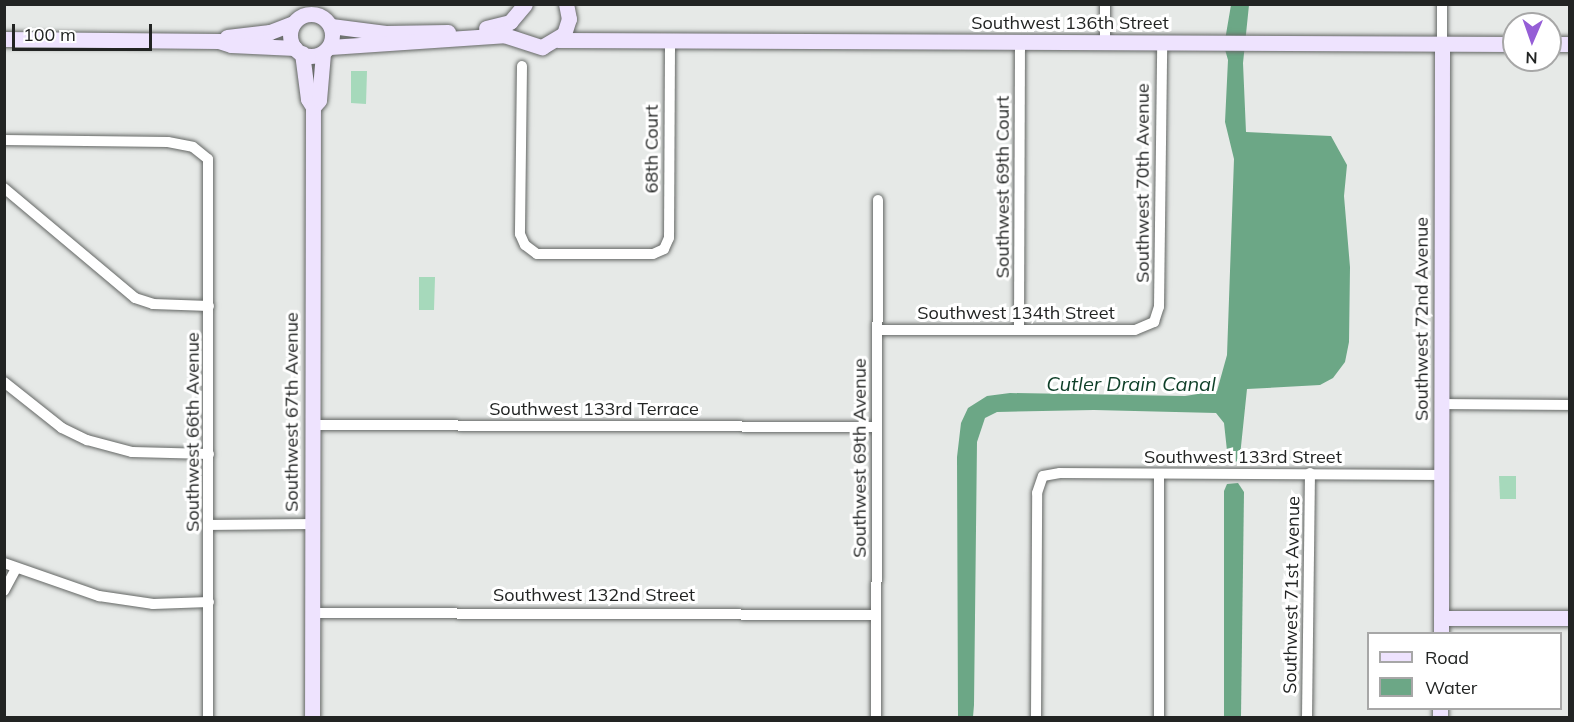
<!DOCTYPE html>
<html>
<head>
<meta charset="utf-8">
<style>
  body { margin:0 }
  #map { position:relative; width:1574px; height:722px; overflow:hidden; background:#e6e9e7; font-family:Mulish,sans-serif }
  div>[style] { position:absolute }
  .green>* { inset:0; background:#a6d9bb }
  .water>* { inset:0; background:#6ca786 }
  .roads { filter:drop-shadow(0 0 2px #646765) drop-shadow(0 0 2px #646765) }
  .street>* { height:10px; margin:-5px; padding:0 5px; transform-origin:5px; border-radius:5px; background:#fff }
  .secondary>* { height:15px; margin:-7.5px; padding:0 7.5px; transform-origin:7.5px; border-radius:7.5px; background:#eee3fe }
  .secondary>.ring { margin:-7.5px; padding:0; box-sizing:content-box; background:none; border:15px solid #eee3fe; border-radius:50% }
  span { translate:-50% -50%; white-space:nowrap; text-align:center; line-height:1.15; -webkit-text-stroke:6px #fff; paint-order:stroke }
  .street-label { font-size:18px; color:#222423 }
  .water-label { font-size:20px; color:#0e3f28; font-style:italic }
  .frame { position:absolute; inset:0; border:6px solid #222423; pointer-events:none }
  .legend { position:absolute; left:1367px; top:632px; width:195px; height:78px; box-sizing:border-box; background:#fff; border:2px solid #a7a7a7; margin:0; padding:8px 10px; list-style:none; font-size:18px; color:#222423 }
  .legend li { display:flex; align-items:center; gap:12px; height:30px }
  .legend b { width:30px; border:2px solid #a7a7a7 }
  .north { position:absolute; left:1502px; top:12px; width:60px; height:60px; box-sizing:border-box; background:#fff; border:2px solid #a7a7a7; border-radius:50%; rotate:182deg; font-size:16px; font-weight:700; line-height:24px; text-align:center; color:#222423 }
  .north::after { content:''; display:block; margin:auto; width:21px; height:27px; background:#955ed6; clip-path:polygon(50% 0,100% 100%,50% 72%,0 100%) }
  .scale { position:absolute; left:12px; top:24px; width:140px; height:27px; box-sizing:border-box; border:3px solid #222423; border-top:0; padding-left:8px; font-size:18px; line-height:21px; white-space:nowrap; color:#222423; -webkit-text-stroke:4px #fff; paint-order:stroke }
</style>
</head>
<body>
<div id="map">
  <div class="green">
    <div style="clip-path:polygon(351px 71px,367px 71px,366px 104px,351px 103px)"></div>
    <div style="clip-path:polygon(419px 277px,435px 277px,434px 310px,419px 310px)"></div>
    <div style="clip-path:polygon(1499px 476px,1516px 476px,1516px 499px,1500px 499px)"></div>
  </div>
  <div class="water">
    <div style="clip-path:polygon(1231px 5px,1249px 5px,1243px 63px,1246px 132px,1331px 136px,1347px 165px,1344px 196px,1350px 267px,1349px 342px,1345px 362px,1333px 378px,1320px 385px,1247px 389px,1240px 456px,1236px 462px,1228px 460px,1224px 423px,1216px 413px,1094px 410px,997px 412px,985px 418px,977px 442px,974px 705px,973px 717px,958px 718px,957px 457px,961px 423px,968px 408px,987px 396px,1010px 393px,1185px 396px,1217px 391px,1227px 355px,1234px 159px,1225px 122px,1228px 60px,1224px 46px)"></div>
    <div style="clip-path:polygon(1238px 483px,1244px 492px,1241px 717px,1224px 717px,1224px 491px,1227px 484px)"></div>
  </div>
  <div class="roads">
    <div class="street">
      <div style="left:1105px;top:42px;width:38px;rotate:-90deg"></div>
      <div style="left:1442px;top:44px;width:40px;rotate:-90deg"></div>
      <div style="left:522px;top:66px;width:168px;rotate:90.7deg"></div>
      <div style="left:520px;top:234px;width:12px;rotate:66deg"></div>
      <div style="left:525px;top:245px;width:15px;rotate:37deg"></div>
      <div style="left:537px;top:254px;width:116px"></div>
      <div style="left:653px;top:254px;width:12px;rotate:-24deg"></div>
      <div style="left:664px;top:249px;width:12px;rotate:-66deg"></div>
      <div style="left:669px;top:238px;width:196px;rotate:-89.7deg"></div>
      <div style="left:4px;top:140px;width:164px;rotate:0.7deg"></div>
      <div style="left:168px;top:142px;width:25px;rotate:11deg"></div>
      <div style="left:193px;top:147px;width:19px;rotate:39deg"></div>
      <div style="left:208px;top:159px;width:559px;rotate:90deg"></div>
      <div style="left:4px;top:188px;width:171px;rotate:40deg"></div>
      <div style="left:135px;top:298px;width:19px;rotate:18deg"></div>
      <div style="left:153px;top:304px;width:56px;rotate:2deg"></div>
      <div style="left:877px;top:330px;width:258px"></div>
      <div style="left:1135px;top:330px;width:21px;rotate:-23deg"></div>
      <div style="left:1154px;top:322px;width:16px;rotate:-72deg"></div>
      <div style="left:1159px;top:307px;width:264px;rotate:-89.3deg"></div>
      <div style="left:1019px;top:330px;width:287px;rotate:-89.8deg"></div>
      <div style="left:4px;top:382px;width:74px;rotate:38.4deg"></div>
      <div style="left:62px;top:428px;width:28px;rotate:26deg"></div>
      <div style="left:87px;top:440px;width:47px;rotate:14.9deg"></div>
      <div style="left:132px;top:452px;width:77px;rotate:1.5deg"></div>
      <div style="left:1442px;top:404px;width:128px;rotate:0.4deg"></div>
      <div style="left:312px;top:425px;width:564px;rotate:0.2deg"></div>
      <div style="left:209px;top:525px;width:101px;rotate:-0.6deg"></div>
      <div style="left:4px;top:563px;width:101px;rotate:19.2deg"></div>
      <div style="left:99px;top:596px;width:55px;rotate:8.4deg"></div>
      <div style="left:153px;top:604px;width:56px;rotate:-2deg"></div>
      <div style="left:4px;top:591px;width:26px;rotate:-62deg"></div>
      <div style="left:311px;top:613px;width:565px;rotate:0.2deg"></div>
      <div style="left:876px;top:718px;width:518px;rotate:-89.78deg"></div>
      <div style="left:1036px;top:718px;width:225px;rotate:-89.7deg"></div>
      <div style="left:1037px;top:493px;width:18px;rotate:-71deg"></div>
      <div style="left:1043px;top:476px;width:17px;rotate:-10deg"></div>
      <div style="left:1060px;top:473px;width:381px;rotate:0.3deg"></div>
      <div style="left:1159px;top:718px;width:244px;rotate:-90deg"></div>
      <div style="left:1307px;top:718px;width:245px;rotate:-89.3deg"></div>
    </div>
    <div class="secondary">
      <div class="ring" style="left:290px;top:14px;width:27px;height:27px"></div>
      <div style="left:331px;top:26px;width:55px;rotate:7.3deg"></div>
      <div style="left:386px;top:33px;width:62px;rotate:-0.9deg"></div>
      <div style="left:486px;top:28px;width:25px;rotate:-14deg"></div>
      <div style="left:510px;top:22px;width:23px;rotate:-50deg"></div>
      <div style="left:227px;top:37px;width:43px;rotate:-6.6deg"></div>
      <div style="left:270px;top:32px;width:25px;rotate:-21deg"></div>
      <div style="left:4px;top:39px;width:215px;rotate:0.5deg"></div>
      <div style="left:219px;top:41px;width:13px;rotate:18deg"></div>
      <div style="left:231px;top:45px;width:64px;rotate:2.7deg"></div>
      <div style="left:558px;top:40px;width:956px;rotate:0.24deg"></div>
      <div style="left:1550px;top:44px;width:20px"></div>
      <div style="left:330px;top:47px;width:174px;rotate:-3.9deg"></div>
      <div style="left:504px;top:35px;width:40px;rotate:18deg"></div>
      <div style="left:542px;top:47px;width:26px;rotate:-31deg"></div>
      <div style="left:564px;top:34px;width:16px;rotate:-72deg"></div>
      <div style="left:569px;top:19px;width:15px;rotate:-101deg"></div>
      <div style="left:302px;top:53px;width:46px;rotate:82.6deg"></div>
      <div style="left:308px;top:99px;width:9px;rotate:58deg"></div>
      <div style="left:313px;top:107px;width:611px;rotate:90.09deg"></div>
      <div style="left:313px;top:107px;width:9px;rotate:-49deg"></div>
      <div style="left:319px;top:100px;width:47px;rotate:-85.1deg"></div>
      <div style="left:1441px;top:618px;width:129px"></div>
      <div style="left:1441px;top:634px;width:590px;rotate:-89.9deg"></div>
      <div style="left:1440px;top:718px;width:10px;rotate:-90deg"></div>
    </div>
  </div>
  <div class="street-label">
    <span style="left:1070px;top:23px">Southwest 136th Street</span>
    <span style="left:652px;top:149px;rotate:-90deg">68th Court</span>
    <span style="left:1143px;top:183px;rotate:-90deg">Southwest 70th Avenue</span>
    <span style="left:1003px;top:187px;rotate:-90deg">Southwest 69th Court</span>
    <span style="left:1016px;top:313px">Southwest 134th Street</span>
    <span style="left:1422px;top:319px;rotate:-90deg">Southwest 72nd Avenue</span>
    <span style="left:594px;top:409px">Southwest 133rd Terrace</span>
    <span style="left:292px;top:412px;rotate:-90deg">Southwest 67th Avenue</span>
    <span style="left:193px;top:432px;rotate:-90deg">Southwest 66th Avenue</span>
    <span style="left:1243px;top:457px">Southwest 133rd Street</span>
    <span style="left:860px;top:458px;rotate:-90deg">Southwest 69th Avenue</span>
    <span style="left:594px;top:595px">Southwest 132nd Street</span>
    <span style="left:1292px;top:595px;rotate:-89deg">Southwest 71st Avenue</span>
  </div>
  <div class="water-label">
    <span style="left:1131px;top:383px">Cutler Drain Canal</span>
  </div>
  <div class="frame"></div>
  <ul class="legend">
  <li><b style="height:8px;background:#eee3fe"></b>Road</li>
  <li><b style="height:16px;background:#6ca786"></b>Water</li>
  </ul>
  <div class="north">N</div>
  <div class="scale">100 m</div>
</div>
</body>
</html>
